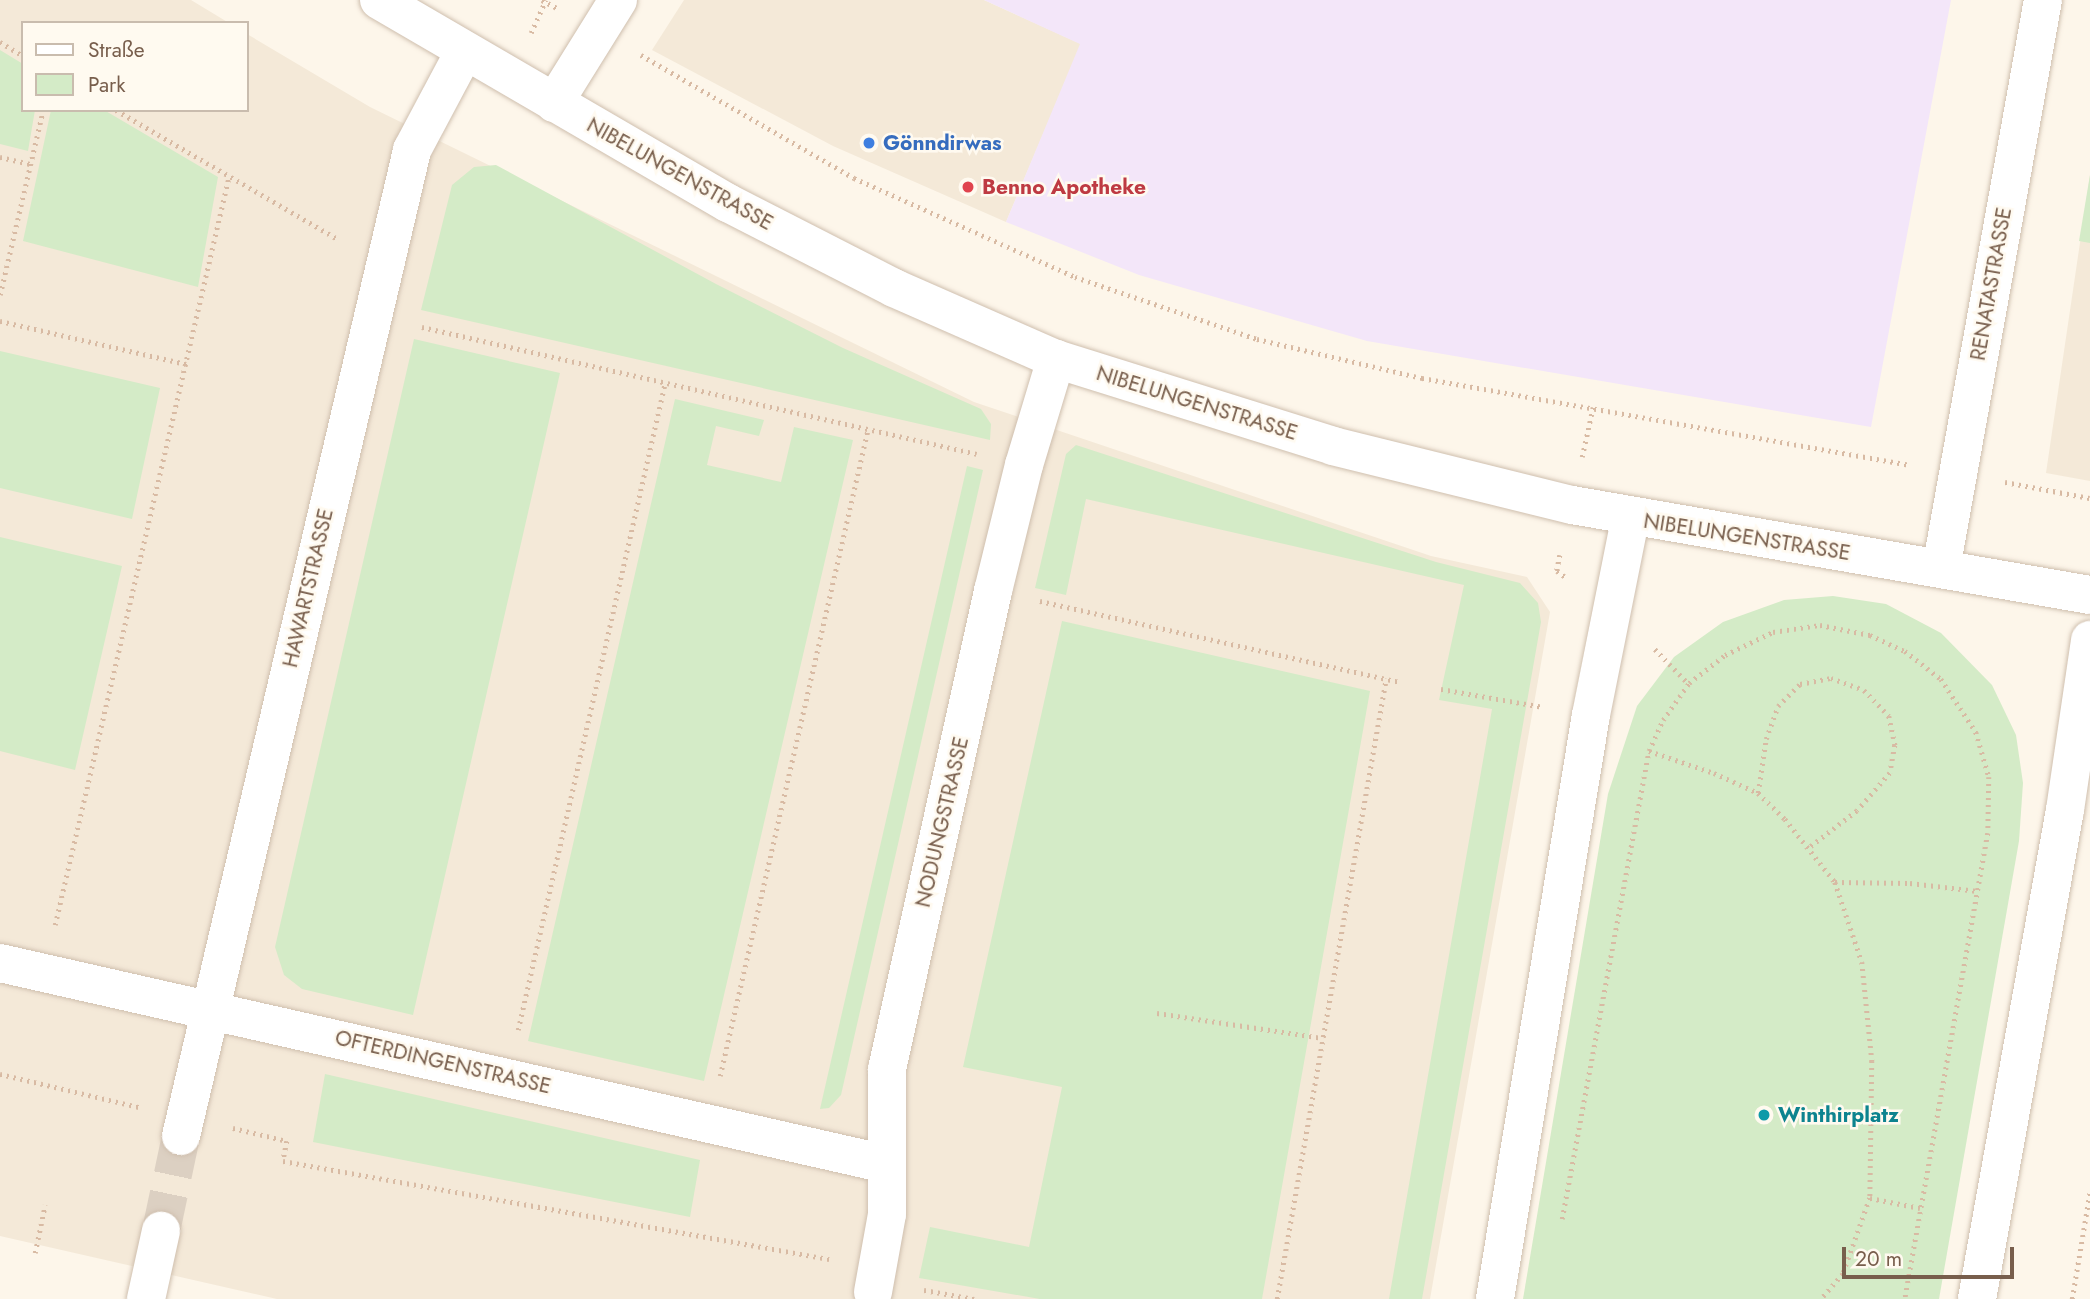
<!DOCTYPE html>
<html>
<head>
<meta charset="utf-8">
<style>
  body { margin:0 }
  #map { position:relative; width:2090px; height:1299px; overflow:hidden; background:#fdf6ea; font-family:Jost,sans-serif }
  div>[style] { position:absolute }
  .residential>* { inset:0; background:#f4e9d8 }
  .education>* { inset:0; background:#f3e6f9 }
  .green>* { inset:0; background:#d4ebc7 }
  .minor-tunnel>* { height:38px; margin-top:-19px; transform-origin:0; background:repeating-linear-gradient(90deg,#dcd0c2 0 38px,transparent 0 57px) }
  .path>* { height:4.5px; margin-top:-2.25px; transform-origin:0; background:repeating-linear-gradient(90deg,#d8baa3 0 2px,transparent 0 7px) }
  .roads { filter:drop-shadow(0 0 2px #cfbfae) drop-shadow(0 0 2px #cfbfae) }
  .minor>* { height:38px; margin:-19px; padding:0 19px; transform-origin:19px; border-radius:19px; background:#fff }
  .dots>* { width:19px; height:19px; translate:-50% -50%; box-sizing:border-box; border:4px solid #fffaf0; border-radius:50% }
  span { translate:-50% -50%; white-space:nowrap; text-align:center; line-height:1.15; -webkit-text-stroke:5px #fffaf0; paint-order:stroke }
  .shop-label { font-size:21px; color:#366cbe; font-weight:700 }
  .left { translate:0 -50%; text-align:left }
  .street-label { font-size:21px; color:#785e4c }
  .health-label { font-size:21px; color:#be3a42; font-weight:700 }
  .culture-label { font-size:21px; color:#0d838f; font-weight:700 }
  .legend { position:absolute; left:21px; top:21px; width:228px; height:91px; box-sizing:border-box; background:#fffaf0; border:2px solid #c9bcae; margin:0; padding:9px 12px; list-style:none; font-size:21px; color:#785e4c }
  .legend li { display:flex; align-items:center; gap:14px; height:35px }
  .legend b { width:35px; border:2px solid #c9bcae }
  .scale { position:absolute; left:1842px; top:1247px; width:172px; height:32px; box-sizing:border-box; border:4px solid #785e4c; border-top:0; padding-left:9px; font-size:21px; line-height:24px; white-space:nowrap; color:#785e4c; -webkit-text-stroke:5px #fffaf0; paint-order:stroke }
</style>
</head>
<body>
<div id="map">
  <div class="residential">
    <div style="clip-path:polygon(0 0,191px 0,229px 23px,23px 23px,23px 110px,247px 110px,247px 34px,370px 107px,974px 402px,1431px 556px,1527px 577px,1550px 612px,1430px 1299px,277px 1299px,0 1236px)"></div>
    <div style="clip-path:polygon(684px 0,984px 0,1081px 44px,1006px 222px,833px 146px,652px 50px)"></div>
    <div style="clip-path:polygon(2090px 175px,2090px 481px,2046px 473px)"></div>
  </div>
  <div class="education">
    <div style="clip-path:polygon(984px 0,1951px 0,1871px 427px,1367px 341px,1139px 275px,1006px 222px,1080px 44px)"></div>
  </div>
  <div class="green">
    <div style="clip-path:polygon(0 50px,23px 64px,23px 110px,35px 110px,28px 151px,0 144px)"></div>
    <div style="clip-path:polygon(51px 110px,104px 110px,218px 177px,198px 287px,23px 241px)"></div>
    <div style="clip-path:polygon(496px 165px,716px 284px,843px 348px,981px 409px,991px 424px,990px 440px,421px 310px,452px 185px,474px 167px)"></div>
    <div style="clip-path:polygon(2090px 175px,2090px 243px,2079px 241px)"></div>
    <div style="clip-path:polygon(414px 339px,560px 373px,413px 1015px,302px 989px,284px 975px,275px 947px)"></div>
    <div style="clip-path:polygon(0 351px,160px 388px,132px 519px,0 488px)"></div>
    <div style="clip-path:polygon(675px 399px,764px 420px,759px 436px,716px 426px,707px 465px,781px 482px,794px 427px,853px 440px,704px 1081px,528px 1041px)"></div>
    <div style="clip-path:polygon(1076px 445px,1436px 562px,1520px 583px,1538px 603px,1541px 622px,1422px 1299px,1389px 1299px,1492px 709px,1439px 700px,1464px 585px,1086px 499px,1066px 595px,1035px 588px,1066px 454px)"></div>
    <div style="clip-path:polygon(967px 466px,983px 470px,841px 1095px,829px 1108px,820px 1109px)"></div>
    <div style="clip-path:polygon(0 537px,122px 566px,75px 770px,0 751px)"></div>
    <div style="clip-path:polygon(1833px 596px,1886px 604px,1941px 633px,1992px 685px,2016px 735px,2023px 783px,2019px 841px,1939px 1299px,1523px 1299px,1608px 794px,1637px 706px,1674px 657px,1723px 622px,1784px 600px)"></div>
    <div style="clip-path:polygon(1062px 621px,1370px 691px,1262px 1299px,1040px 1299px,919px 1278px,930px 1227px,1029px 1247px,1062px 1087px,963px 1067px)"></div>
    <div style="clip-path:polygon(325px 1074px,700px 1160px,690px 1217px,313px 1142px)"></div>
  </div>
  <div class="minor-tunnel">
    <div style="left:161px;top:1231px;width:97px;rotate:-78.1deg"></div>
  </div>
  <div class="path">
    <div style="left:542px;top:0;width:17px;rotate:28deg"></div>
    <div style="left:531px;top:33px;width:36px;rotate:-66deg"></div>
    <div style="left:0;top:42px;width:27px;rotate:31deg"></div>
    <div style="left:641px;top:55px;width:246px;rotate:30deg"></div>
    <div style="left:854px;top:178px;width:242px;rotate:24.1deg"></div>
    <div style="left:1075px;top:277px;width:192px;rotate:18.8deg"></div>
    <div style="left:1257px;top:339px;width:170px;rotate:13.3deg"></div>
    <div style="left:1422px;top:378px;width:496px;rotate:10.1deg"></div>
    <div style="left:116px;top:110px;width:258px;rotate:30.2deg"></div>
    <div style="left:0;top:157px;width:31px;rotate:13deg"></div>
    <div style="left:0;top:295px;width:190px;rotate:-76.9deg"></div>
    <div style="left:0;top:321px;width:191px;rotate:13deg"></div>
    <div style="left:422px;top:327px;width:569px;rotate:12.89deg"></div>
    <div style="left:1582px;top:457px;width:51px;rotate:-77.6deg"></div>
    <div style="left:2005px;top:482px;width:86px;rotate:10.7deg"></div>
    <div style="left:1560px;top:555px;width:16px;rotate:101deg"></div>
    <div style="left:1557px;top:571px;width:12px;rotate:35deg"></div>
    <div style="left:1040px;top:601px;width:367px;rotate:12.7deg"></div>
    <div style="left:1655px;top:649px;width:47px;rotate:45.9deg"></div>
    <div style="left:1441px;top:689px;width:104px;rotate:10deg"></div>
    <div style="left:1649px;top:751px;width:69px;rotate:18.7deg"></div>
    <div style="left:1714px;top:773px;width:48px;rotate:24.4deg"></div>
    <div style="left:1758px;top:793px;width:37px;rotate:44deg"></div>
    <div style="left:1785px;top:819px;width:80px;rotate:51.6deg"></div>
    <div style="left:1835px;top:882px;width:84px;rotate:71.4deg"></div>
    <div style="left:1862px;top:962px;width:100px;rotate:84.2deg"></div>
    <div style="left:1872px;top:1061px;width:137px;rotate:90.8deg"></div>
    <div style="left:1870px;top:1198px;width:81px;rotate:109.6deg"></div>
    <div style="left:1843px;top:1274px;width:33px;rotate:131deg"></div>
    <div style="left:1758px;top:793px;width:55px;rotate:-81.6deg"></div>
    <div style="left:1766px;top:739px;width:35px;rotate:-70deg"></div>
    <div style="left:1778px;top:706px;width:31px;rotate:-45deg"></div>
    <div style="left:1800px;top:684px;width:32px;rotate:-11deg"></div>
    <div style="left:1831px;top:678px;width:35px;rotate:20deg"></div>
    <div style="left:1864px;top:690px;width:36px;rotate:46deg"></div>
    <div style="left:1889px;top:716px;width:30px;rotate:78deg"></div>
    <div style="left:1895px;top:745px;width:28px;rotate:100deg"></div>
    <div style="left:1890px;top:773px;width:50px;rotate:131deg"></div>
    <div style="left:1857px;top:811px;width:59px;rotate:142.5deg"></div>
    <div style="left:1835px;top:882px;width:75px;rotate:0.8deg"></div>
    <div style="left:1910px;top:883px;width:68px;rotate:6.7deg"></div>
    <div style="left:55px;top:925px;width:769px;rotate:-76.92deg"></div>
    <div style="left:1157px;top:1013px;width:168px;rotate:8.6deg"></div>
    <div style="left:518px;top:1030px;width:663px;rotate:-77.2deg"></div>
    <div style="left:0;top:1074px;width:143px;rotate:13.4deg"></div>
    <div style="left:720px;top:1076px;width:664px;rotate:-77.12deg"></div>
    <div style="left:233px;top:1128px;width:56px;rotate:13.5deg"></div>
    <div style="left:287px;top:1141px;width:20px;rotate:101deg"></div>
    <div style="left:283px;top:1161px;width:555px;rotate:10.18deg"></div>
    <div style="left:1870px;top:1198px;width:51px;rotate:11.3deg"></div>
    <div style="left:1562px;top:1219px;width:476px;rotate:-79.5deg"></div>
    <div style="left:1649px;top:751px;width:34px;rotate:-66deg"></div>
    <div style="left:1663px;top:720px;width:45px;rotate:-54.9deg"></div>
    <div style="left:1689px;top:683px;width:46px;rotate:-37.9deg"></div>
    <div style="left:1725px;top:655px;width:53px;rotate:-25.6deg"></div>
    <div style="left:1773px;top:632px;width:48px;rotate:-8.5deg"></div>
    <div style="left:1820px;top:625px;width:51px;rotate:11.3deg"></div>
    <div style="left:1870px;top:635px;width:38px;rotate:25deg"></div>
    <div style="left:1905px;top:651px;width:46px;rotate:37.9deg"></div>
    <div style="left:1941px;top:679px;width:64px;rotate:56.6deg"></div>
    <div style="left:1976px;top:732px;width:47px;rotate:73.9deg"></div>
    <div style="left:1989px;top:777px;width:56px;rotate:91deg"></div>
    <div style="left:1988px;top:833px;width:473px;rotate:100.1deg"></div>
    <div style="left:35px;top:1253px;width:49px;rotate:-78.2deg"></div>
    <div style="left:924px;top:1290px;width:51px;rotate:10.2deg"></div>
    <div style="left:1277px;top:1299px;width:630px;rotate:-80.03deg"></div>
    <div style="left:2072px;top:1299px;width:109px;rotate:-80.5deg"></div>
  </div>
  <div class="roads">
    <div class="minor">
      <div style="left:379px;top:0;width:404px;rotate:30.2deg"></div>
      <div style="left:728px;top:203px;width:186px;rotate:27.1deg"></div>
      <div style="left:894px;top:288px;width:177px;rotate:23.7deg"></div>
      <div style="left:1056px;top:359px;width:290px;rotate:17.4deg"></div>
      <div style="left:1333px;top:446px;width:246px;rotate:13.9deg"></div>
      <div style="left:1572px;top:505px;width:526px;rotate:9.86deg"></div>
      <div style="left:554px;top:103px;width:121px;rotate:-58.1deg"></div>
      <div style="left:1941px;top:569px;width:578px;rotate:-79.84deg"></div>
      <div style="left:0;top:963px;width:909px;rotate:12.78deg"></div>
      <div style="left:181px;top:1136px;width:1013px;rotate:-76.81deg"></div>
      <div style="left:412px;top:150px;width:111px;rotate:-62deg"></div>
      <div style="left:873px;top:1292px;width:79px;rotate:-79.8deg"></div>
      <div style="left:887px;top:1214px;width:145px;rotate:-90deg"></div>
      <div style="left:887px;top:1069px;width:490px;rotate:-77.5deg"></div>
      <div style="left:993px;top:591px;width:130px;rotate:-76.2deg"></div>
      <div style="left:1024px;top:465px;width:111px;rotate:-73.2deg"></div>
      <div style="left:146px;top:1299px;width:70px;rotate:-77.6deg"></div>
      <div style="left:1495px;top:1299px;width:592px;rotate:-80.67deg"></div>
      <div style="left:1591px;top:715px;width:200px;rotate:-78.7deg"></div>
      <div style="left:1977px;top:1299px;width:497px;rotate:-79.8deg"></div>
      <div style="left:2065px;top:810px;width:172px;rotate:-81.6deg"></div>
    </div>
  </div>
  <div class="dots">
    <div style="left:869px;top:143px;background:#3f7fe0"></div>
    <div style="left:968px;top:187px;background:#e0444e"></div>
    <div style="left:1764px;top:1115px;background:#0f9aa8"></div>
  </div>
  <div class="shop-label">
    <span class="left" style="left:883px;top:143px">Gönndirwas</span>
  </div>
  <div class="street-label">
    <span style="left:680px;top:174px;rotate:29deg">NIBELUNGENSTRASSE</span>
    <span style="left:1991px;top:284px;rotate:-80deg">RENATASTRASSE</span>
    <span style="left:1197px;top:403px;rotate:17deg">NIBELUNGENSTRASSE</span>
    <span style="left:1747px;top:537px;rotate:9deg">NIBELUNGENSTRASSE</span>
    <span style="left:308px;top:588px;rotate:-77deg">HAWARTSTRASSE</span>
    <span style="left:942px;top:822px;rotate:-77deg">NODUNGSTRASSE</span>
    <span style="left:443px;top:1062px;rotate:13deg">OFTERDINGENSTRASSE</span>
  </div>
  <div class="health-label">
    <span class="left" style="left:982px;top:187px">Benno Apotheke</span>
  </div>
  <div class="culture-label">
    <span class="left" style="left:1778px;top:1115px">Winthirplatz</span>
  </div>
  <ul class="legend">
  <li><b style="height:9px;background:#fff"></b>Straße</li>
  <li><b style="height:19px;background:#d4ebc7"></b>Park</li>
  </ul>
  <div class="scale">20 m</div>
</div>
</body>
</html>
